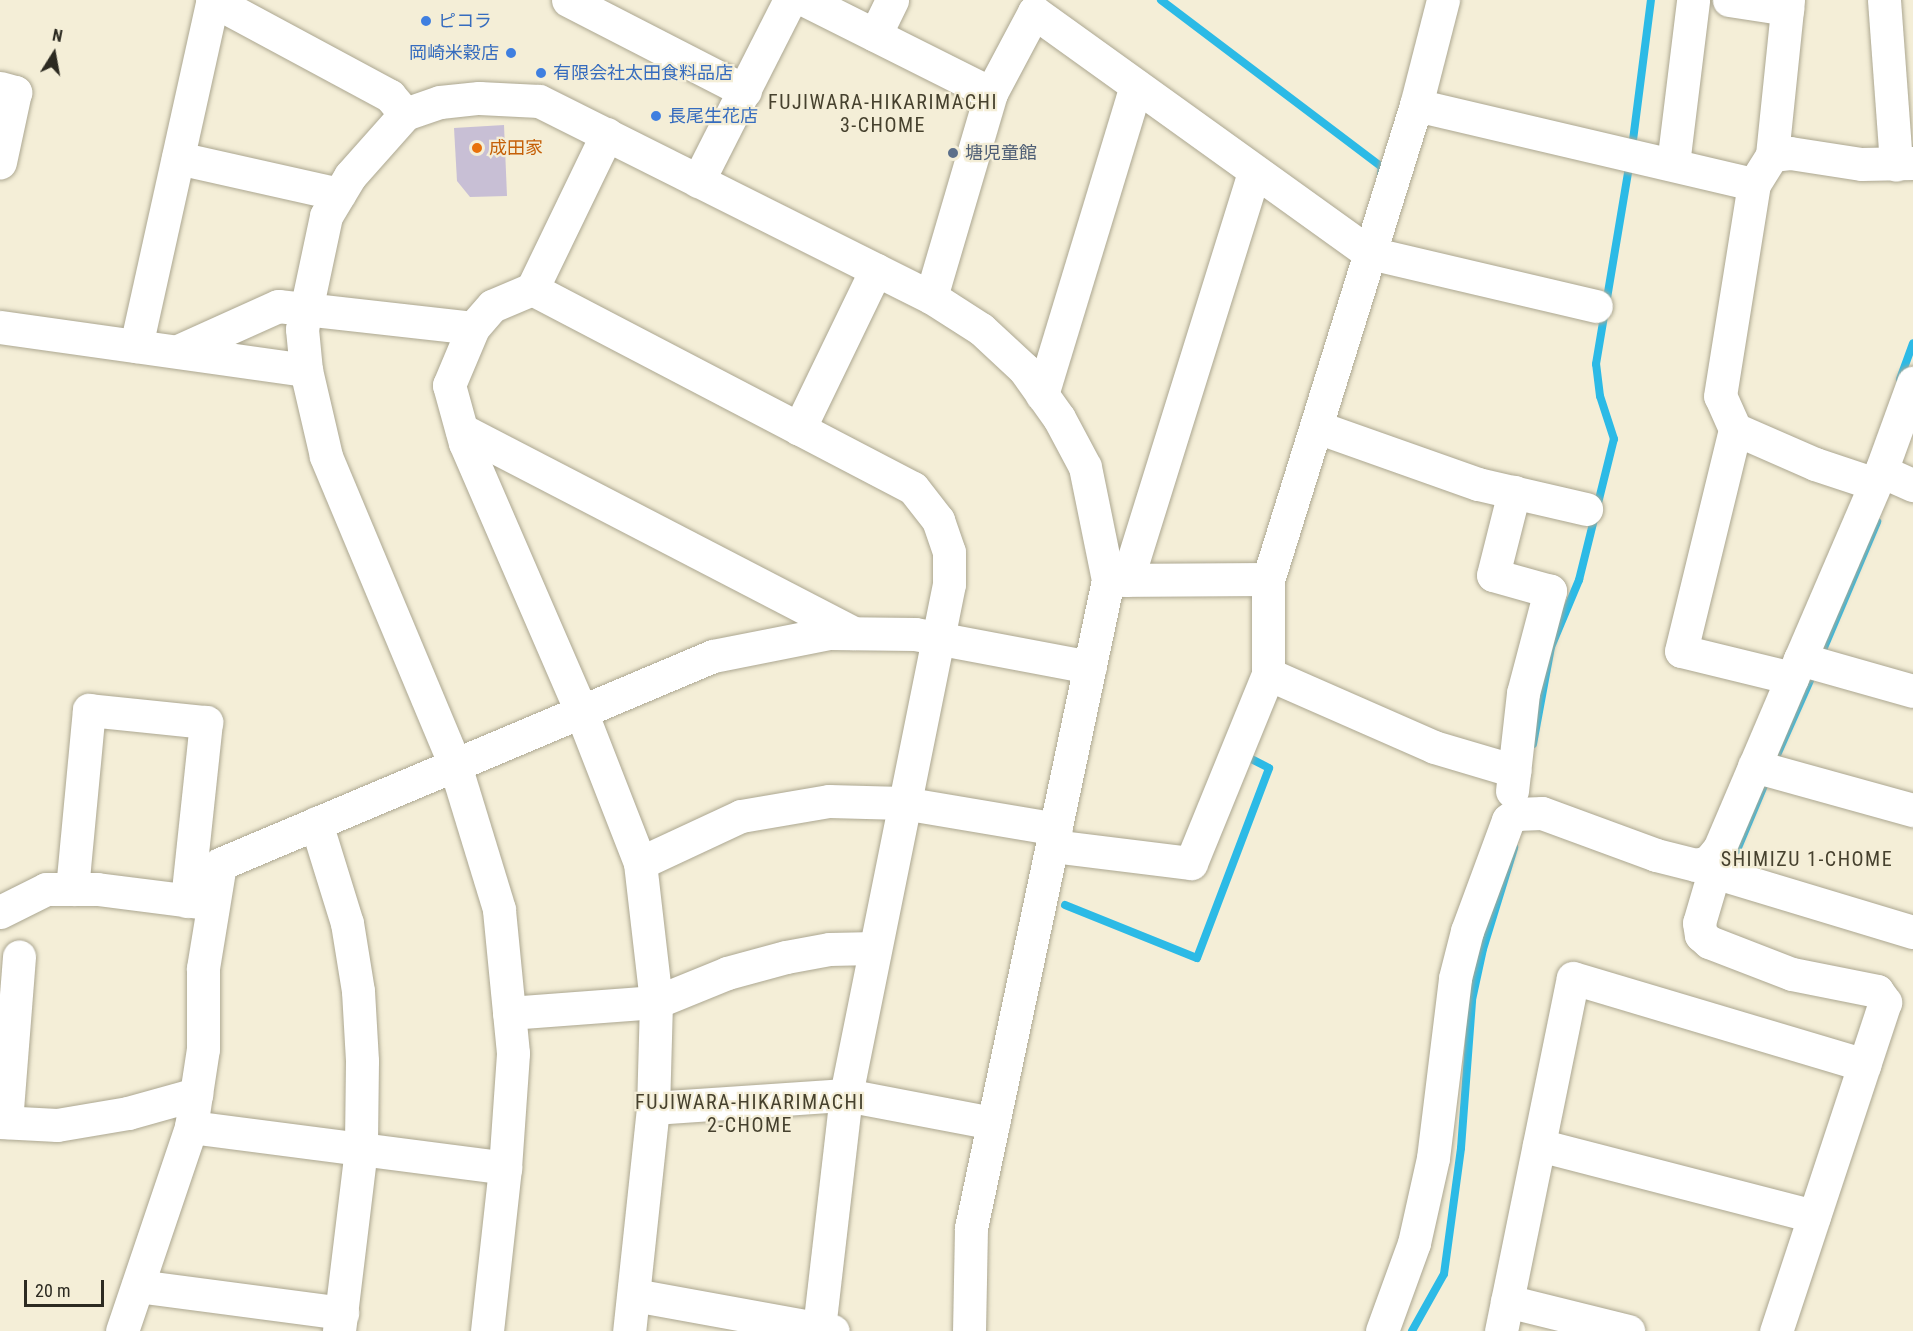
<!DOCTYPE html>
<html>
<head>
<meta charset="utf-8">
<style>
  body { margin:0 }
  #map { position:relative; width:1913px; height:1331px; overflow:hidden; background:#f4eed7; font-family:"Roboto Condensed","Noto Sans JP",sans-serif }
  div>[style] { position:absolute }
  .stream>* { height:8px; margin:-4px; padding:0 4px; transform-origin:4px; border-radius:4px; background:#2cbae6 }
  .building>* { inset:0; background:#c8bfd5 }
  .roads { filter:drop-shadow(0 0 2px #aca791) drop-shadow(0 0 2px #aca791) }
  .minor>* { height:33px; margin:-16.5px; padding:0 16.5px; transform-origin:16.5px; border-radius:16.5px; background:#fff }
  .dots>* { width:16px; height:16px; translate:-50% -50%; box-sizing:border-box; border:3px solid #f4eed7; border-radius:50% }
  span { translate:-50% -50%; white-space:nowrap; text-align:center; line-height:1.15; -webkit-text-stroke:4.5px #f4eed7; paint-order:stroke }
  .shop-label { font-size:18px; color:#366cbe }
  .left { translate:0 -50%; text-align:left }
  .right { translate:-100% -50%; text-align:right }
  .food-label { font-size:18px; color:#c56008 }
  .service-label { font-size:18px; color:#4e5e75 }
  .neighbourhood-label { font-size:20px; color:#46412e; letter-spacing:1.5px }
  .north { position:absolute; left:24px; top:24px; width:60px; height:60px; -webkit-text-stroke:4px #f4eed7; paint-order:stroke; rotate:11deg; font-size:16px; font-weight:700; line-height:24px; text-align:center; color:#2c2a21 }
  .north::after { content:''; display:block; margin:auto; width:21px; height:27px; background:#2c2a21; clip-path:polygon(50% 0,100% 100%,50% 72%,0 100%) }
  .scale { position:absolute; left:24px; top:1280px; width:80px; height:27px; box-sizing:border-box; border:3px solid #2c2a21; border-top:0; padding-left:8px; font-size:18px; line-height:21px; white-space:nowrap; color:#2c2a21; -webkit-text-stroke:4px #f4eed7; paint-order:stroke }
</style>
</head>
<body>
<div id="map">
  <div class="stream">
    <div style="left:1161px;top:0;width:277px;rotate:37.1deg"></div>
    <div style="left:1382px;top:167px;width:7px;rotate:98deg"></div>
    <div style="left:1632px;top:148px;width:149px;rotate:-82.7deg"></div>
    <div style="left:1900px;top:379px;width:38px;rotate:-70deg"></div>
    <div style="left:1820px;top:657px;width:147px;rotate:-67.1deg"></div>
    <div style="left:1533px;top:744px;width:99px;rotate:-79.5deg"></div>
    <div style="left:1551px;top:647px;width:73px;rotate:-67.3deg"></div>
    <div style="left:1579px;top:580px;width:145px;rotate:-76.1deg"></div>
    <div style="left:1614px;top:439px;width:45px;rotate:-108deg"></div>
    <div style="left:1600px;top:396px;width:32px;rotate:-97deg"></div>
    <div style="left:1596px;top:364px;width:206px;rotate:-80.5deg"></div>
    <div style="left:1773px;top:764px;width:104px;rotate:-66.1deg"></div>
    <div style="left:1737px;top:850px;width:80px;rotate:-67.3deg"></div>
    <div style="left:1065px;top:905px;width:142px;rotate:21.9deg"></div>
    <div style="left:1197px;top:958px;width:203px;rotate:-69.2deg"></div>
    <div style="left:1269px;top:768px;width:25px;rotate:-153deg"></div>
    <div style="left:1247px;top:757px;width:6px;rotate:-72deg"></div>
    <div style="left:1412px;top:1331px;width:65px;rotate:-60.7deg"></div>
    <div style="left:1444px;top:1274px;width:127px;rotate:-82.3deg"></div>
    <div style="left:1461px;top:1148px;width:148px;rotate:-85.7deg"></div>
    <div style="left:1472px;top:1000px;width:52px;rotate:-77.8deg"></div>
    <div style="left:1483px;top:949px;width:106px;rotate:-72.9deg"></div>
  </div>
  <div class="building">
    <div style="clip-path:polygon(504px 125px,507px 196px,470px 197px,457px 181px,454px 128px)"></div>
  </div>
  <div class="roads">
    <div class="minor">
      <div style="left:212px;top:0;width:202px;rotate:28.3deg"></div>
      <div style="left:390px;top:96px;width:23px;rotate:50deg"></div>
      <div style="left:568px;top:0;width:199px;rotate:27.2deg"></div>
      <div style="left:805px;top:0;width:208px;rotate:26.6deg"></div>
      <div style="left:1443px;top:0;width:108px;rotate:104.4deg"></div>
      <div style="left:1416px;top:105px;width:497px;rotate:107.3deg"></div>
      <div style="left:1268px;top:579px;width:95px;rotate:90deg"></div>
      <div style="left:1268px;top:674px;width:181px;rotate:23.7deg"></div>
      <div style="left:1434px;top:747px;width:84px;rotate:16.5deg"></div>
      <div style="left:1729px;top:0;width:59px;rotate:8.8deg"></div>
      <div style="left:1884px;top:0;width:165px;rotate:85.8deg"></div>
      <div style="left:875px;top:35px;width:39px;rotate:-64deg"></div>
      <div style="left:0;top:88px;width:16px;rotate:15deg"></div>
      <div style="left:15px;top:92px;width:72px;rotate:102.1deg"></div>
      <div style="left:1416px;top:105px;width:347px;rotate:13.2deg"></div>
      <div style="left:607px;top:134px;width:172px;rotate:115.8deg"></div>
      <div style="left:532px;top:289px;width:43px;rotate:157deg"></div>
      <div style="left:492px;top:306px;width:29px;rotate:131deg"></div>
      <div style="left:473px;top:328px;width:62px;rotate:112.8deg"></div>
      <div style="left:449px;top:385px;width:60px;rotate:74.6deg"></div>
      <div style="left:465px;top:443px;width:290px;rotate:66.6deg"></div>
      <div style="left:580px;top:709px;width:165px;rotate:68.7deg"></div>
      <div style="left:640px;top:863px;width:140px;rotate:83.4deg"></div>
      <div style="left:656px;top:1002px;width:106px;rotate:91.6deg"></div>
      <div style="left:653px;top:1108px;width:224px;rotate:96.1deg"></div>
      <div style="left:1772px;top:155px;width:156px;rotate:-84.1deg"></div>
      <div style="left:178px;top:158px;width:165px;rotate:12.6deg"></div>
      <div style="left:1673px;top:164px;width:165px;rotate:-83deg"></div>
      <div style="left:698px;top:181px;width:203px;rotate:-63.1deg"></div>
      <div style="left:532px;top:289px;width:430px;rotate:27.6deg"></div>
      <div style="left:913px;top:488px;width:41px;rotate:52deg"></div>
      <div style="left:938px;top:520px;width:34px;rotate:71deg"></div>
      <div style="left:949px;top:552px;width:32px;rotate:90deg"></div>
      <div style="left:949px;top:584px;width:521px;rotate:101.4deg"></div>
      <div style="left:846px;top:1095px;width:235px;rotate:96.6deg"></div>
      <div style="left:931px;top:297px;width:213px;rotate:-73.6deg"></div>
      <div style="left:991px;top:93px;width:92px;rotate:-62deg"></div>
      <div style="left:1034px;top:12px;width:413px;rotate:35.7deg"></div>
      <div style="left:1370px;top:253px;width:232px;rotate:13.2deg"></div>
      <div style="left:0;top:327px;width:309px;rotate:8deg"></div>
      <div style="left:136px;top:346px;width:354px;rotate:-77.5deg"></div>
      <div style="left:178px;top:351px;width:110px;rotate:-24.2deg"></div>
      <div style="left:278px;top:306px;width:196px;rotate:6.4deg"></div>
      <div style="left:1042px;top:395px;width:323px;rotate:-73.1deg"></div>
      <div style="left:1317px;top:427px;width:171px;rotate:19.5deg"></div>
      <div style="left:1478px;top:484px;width:111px;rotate:13deg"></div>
      <div style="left:799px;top:429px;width:177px;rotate:-64.2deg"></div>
      <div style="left:1735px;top:429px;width:87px;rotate:23.6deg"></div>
      <div style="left:1815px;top:464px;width:63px;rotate:18.4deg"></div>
      <div style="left:462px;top:430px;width:441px;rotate:27.4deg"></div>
      <div style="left:1881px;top:471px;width:35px;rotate:24deg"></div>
      <div style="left:1108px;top:580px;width:160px;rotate:-0.4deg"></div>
      <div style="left:1127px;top:580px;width:428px;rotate:-72.7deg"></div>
      <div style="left:1800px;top:659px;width:117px;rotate:15.8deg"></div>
      <div style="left:1792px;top:678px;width:114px;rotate:-166.3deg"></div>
      <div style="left:1681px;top:651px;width:228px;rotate:-76.3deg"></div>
      <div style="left:1735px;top:429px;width:36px;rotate:-114deg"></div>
      <div style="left:1720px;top:396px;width:215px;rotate:-80.9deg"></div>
      <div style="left:1754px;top:184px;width:34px;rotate:-58deg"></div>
      <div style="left:1772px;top:155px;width:18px;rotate:-6deg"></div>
      <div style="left:1790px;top:153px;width:72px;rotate:8.8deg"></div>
      <div style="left:1861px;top:164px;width:52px;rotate:-1.1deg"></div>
      <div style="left:1754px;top:766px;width:165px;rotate:15.5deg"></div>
      <div style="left:1512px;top:791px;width:99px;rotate:-83.6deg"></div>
      <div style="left:1523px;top:693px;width:106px;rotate:-75.2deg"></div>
      <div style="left:1550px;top:591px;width:59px;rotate:-164.3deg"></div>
      <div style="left:1493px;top:575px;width:86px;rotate:-75.8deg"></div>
      <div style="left:316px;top:823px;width:105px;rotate:72.8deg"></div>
      <div style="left:347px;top:923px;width:69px;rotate:80.8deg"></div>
      <div style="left:358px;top:991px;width:70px;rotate:86.7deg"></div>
      <div style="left:362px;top:1061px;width:88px;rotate:90.7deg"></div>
      <div style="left:361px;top:1149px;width:183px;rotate:96.9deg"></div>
      <div style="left:1052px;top:846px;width:140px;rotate:7deg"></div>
      <div style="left:1191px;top:863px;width:204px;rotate:-67.8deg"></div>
      <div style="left:1708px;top:862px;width:12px;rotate:59deg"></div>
      <div style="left:1714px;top:872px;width:53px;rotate:106.4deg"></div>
      <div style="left:1699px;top:923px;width:12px;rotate:81deg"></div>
      <div style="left:1701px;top:935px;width:11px;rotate:41deg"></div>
      <div style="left:1709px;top:942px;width:89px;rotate:21.1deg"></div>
      <div style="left:1792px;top:974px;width:87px;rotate:11.3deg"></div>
      <div style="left:1877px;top:991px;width:14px;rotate:54deg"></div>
      <div style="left:1885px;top:1002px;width:347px;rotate:108.3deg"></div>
      <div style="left:640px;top:863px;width:111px;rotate:-25deg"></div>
      <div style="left:741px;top:816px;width:89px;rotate:-9.7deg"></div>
      <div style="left:829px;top:801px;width:74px;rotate:1.5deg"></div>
      <div style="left:903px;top:803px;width:155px;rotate:9.6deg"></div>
      <div style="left:1714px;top:872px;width:208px;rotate:16.8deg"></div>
      <div style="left:72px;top:889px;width:180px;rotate:-84.6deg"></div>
      <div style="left:89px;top:710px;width:118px;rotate:5.9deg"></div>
      <div style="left:206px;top:722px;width:180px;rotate:96.1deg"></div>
      <div style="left:0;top:912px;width:51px;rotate:-26.6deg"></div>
      <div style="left:46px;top:889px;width:51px"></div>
      <div style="left:97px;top:889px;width:112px;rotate:7.2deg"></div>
      <div style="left:509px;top:1013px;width:147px;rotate:-4.3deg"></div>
      <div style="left:656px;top:1002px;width:77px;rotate:-22.2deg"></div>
      <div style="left:727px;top:973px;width:61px;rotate:-15.2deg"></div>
      <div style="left:786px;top:957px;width:44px;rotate:-10.5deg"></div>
      <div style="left:829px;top:949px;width:46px;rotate:-1.2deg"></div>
      <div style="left:653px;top:1108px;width:193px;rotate:-3.9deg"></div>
      <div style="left:846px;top:1095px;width:150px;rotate:10.8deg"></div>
      <div style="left:0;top:1122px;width:57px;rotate:3deg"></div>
      <div style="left:57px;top:1125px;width:72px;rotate:-9.6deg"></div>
      <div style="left:128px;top:1113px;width:71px;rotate:-15.6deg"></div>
      <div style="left:6px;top:1122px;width:166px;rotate:-85.5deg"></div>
      <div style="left:191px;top:1127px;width:317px;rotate:7.4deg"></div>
      <div style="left:1539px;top:1145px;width:284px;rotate:14.5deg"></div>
      <div style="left:138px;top:1286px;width:206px;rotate:7.5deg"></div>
      <div style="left:634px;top:1295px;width:202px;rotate:10.3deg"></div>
      <div style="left:1507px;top:1301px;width:125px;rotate:13.9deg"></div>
      <div style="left:122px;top:1331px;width:215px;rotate:-71.3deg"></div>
      <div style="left:191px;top:1127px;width:79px;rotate:-81.3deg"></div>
      <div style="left:203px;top:1049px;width:81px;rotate:-90deg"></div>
      <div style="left:203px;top:968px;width:105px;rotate:-80.7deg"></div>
      <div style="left:220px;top:864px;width:535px;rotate:-22.88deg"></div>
      <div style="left:713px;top:656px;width:118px;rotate:-11.2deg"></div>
      <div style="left:829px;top:633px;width:86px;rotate:0.7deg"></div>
      <div style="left:915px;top:634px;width:178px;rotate:10.7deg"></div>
      <div style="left:487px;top:1331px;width:164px;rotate:-83.7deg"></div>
      <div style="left:505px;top:1168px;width:115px;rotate:-86deg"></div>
      <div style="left:513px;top:1053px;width:145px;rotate:-95.6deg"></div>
      <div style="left:499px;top:909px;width:151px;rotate:-107deg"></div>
      <div style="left:455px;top:765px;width:335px;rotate:-112.7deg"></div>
      <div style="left:326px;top:456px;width:88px;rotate:-103.1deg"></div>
      <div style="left:306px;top:370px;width:41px;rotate:-95.6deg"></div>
      <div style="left:302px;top:329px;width:116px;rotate:-78deg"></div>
      <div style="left:326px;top:216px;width:47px;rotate:-59deg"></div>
      <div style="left:350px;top:176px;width:83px;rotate:-48.4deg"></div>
      <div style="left:405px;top:114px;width:37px;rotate:-19deg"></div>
      <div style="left:440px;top:102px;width:39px;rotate:-6deg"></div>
      <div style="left:479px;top:98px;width:60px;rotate:2.9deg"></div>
      <div style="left:539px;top:101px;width:438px;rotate:26.6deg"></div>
      <div style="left:931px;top:297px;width:59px;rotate:32.6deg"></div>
      <div style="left:981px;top:329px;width:59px;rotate:42.9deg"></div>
      <div style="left:1024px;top:369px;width:60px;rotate:54.5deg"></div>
      <div style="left:1059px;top:418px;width:55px;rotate:62deg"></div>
      <div style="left:1085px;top:467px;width:115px;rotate:78.5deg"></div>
      <div style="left:1108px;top:580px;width:662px;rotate:101.94deg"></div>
      <div style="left:971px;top:1228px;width:103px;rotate:91.1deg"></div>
      <div style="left:1382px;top:1331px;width:94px;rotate:-70deg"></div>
      <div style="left:1414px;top:1243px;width:87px;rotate:-77.4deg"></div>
      <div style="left:1433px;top:1158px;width:181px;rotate:-83deg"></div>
      <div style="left:1455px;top:978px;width:49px;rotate:-75.7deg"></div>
      <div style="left:1467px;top:931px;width:118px;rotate:-69.7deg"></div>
      <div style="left:1508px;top:820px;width:10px;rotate:-37deg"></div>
      <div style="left:1516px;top:814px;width:26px;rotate:-2deg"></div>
      <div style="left:1542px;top:813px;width:121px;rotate:20.2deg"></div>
      <div style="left:1656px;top:855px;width:41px;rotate:14deg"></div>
      <div style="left:1696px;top:865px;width:12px;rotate:-14deg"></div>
      <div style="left:1708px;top:862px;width:17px;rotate:-50deg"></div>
      <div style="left:1719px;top:849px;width:207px;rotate:-66.9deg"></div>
      <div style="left:1800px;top:659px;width:205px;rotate:-66.7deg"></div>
      <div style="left:1881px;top:471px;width:94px;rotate:-70deg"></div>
      <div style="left:1501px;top:1331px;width:360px;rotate:-78.5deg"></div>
      <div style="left:1573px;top:978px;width:304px;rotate:16.6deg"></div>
    </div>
  </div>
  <div class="dots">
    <div style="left:426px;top:21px;background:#3f7fe0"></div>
    <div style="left:511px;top:53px;background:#3f7fe0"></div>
    <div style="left:541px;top:73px;background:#3f7fe0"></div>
    <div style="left:656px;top:116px;background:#3f7fe0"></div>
    <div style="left:477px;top:148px;background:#e8710a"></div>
    <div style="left:953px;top:153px;background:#5c6f8a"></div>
  </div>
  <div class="shop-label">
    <span class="left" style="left:438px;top:21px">ピコラ</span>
    <span class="right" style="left:499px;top:53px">岡崎米穀店</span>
    <span class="left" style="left:553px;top:73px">有限会社太田食料品店</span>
    <span class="left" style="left:668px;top:116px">長尾生花店</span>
  </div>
  <div class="food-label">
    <span class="left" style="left:489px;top:148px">成田家</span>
  </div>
  <div class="service-label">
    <span class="left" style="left:965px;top:153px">塘児童館</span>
  </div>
  <div class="neighbourhood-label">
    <span style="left:883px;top:114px">FUJIWARA-HIKARIMACHI<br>3-CHOME</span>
    <span style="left:1807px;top:859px">SHIMIZU 1-CHOME</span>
    <span style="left:750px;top:1114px">FUJIWARA-HIKARIMACHI<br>2-CHOME</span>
  </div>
  <div class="north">N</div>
  <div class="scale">20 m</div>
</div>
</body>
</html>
